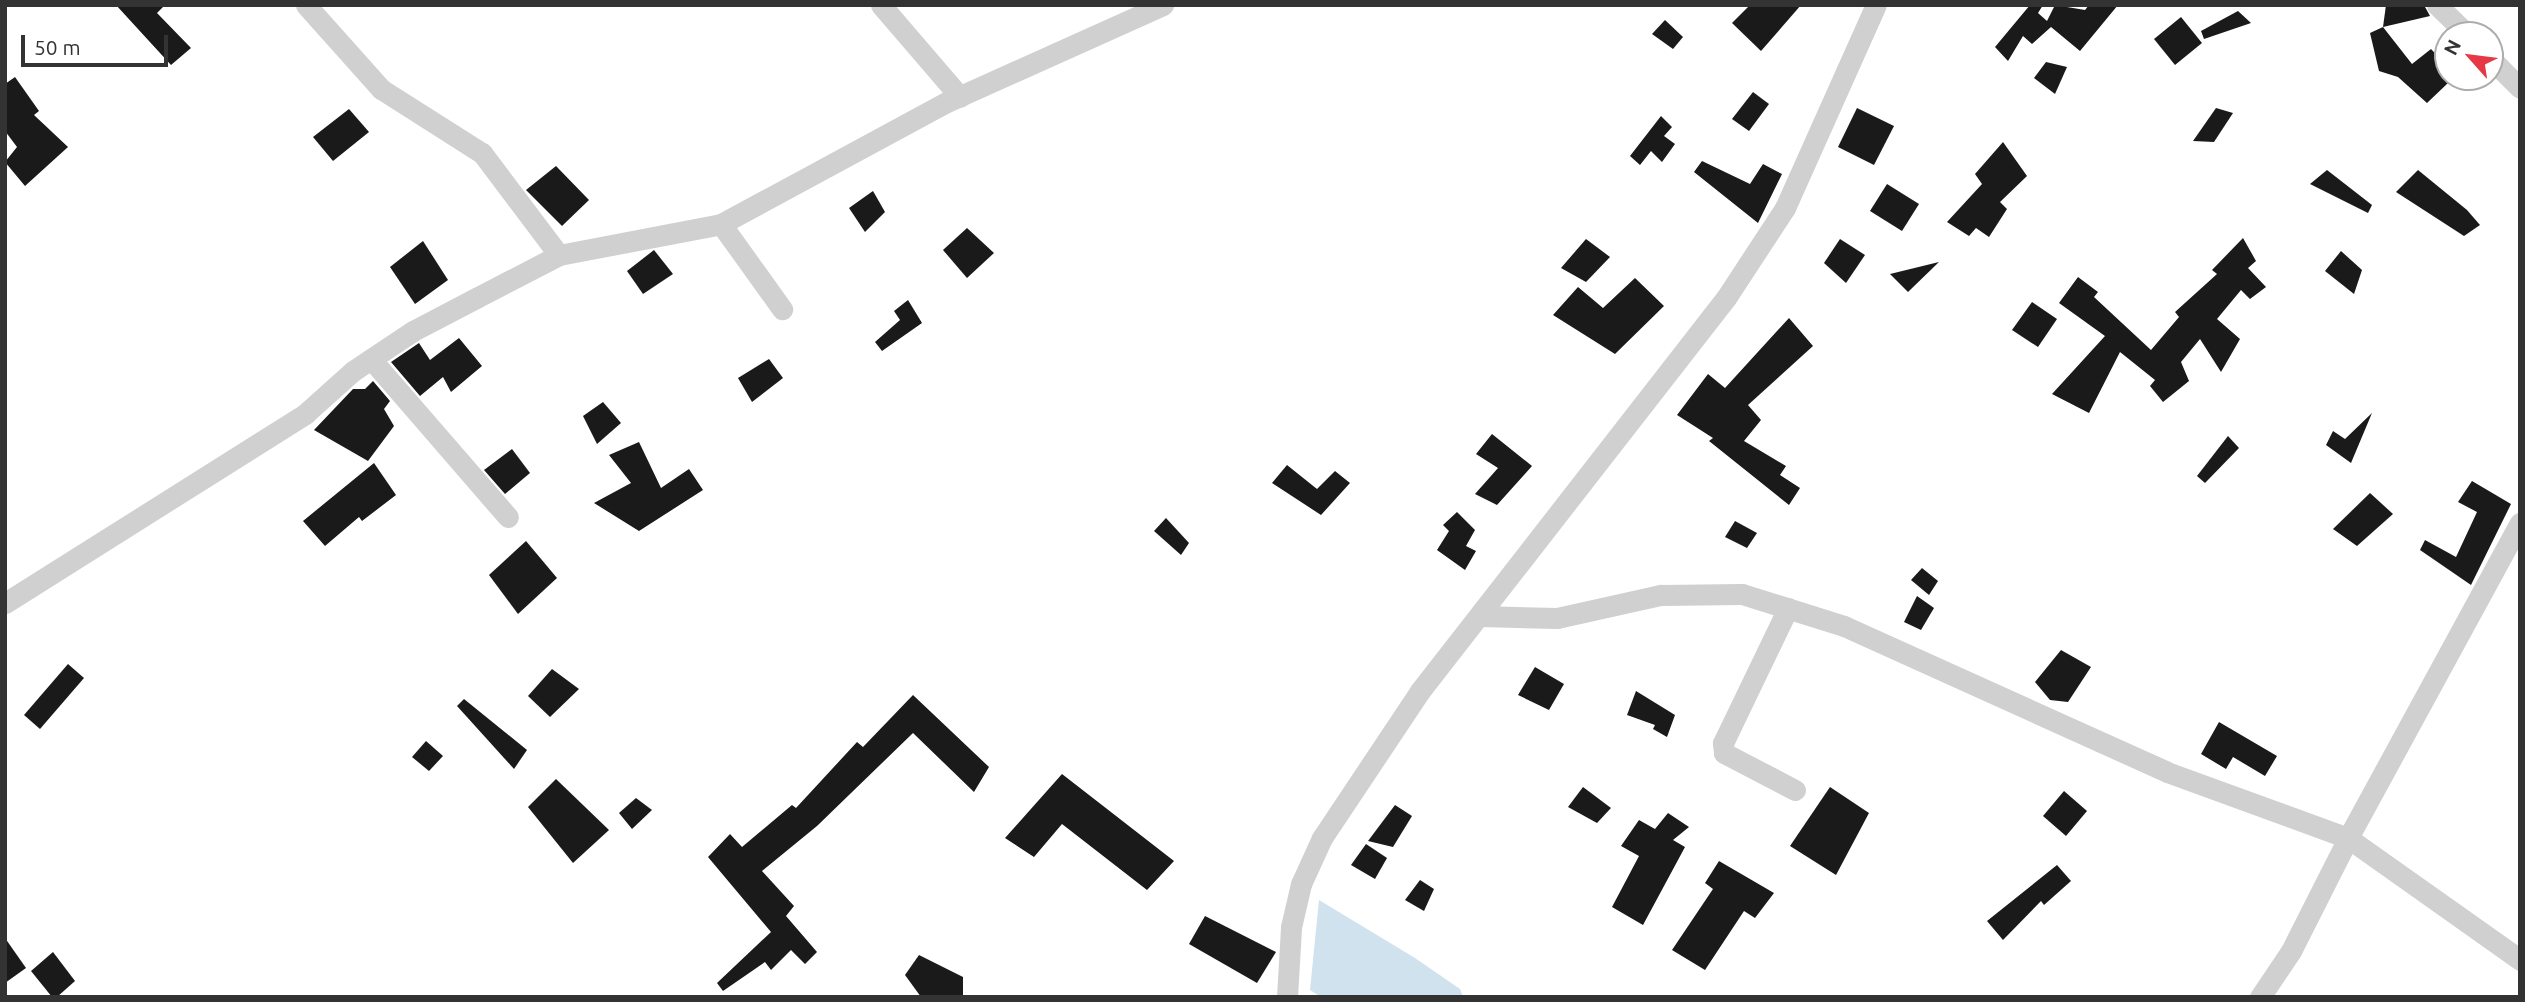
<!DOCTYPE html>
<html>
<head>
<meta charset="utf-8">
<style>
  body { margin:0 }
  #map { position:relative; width:2525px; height:1002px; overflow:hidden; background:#fff; font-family:Ubuntu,sans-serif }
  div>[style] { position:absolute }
  .water>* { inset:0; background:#cfe2ee }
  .building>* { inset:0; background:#1a1a1a }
  .minor>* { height:21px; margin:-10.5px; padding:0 10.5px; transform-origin:10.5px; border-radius:10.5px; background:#d0d0d0 }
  span { translate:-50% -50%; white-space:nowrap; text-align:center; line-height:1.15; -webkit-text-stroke:7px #fff; paint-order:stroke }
  .frame { position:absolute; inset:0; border:7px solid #333; pointer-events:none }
  .north { position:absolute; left:2434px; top:21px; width:70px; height:70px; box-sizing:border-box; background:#fff; border:2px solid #adadad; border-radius:50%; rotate:298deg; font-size:19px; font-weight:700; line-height:28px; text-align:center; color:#333 }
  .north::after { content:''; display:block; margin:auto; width:24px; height:32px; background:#e63946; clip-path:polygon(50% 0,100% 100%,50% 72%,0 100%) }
  .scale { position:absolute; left:21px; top:35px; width:147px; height:32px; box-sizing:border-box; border:4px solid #333; border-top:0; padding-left:9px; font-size:21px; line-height:24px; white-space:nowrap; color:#333; -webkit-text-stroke:5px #fff; paint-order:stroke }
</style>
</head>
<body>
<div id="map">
  <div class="water">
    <div style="clip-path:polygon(1319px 900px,1415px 958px,1460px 989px,1463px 997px,1321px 997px,1310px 990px)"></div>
  </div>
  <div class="building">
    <div style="clip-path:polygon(116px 5px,165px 5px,157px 13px,191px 48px,171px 65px)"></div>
    <div style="clip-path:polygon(1750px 5px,1801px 5px,1761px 51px,1732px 23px)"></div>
    <div style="clip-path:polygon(2030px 5px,2043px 5px,2038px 13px,2047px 21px,2055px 5px,2085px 10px,2089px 5px,2118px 5px,2080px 51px,2051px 27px,2032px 44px,2023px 36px,2008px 61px,1995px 47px)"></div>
    <div style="clip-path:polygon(2386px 5px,2424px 5px,2430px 16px,2383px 27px)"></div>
    <div style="clip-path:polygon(2238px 11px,2251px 23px,2204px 39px,2201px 31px)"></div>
    <div style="clip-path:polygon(2181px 17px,2202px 43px,2175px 65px,2154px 39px)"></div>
    <div style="clip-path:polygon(1665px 20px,1683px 37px,1673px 49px,1652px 34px)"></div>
    <div style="clip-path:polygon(2383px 27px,2412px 64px,2431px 49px,2448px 67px,2448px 83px,2427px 103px,2398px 77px,2379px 71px,2370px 33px)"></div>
    <div style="clip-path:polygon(2046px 62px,2067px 67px,2055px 94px,2034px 78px)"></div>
    <div style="clip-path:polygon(15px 77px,39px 111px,34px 115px,68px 147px,25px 186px,5px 162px,17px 147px,5px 131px,5px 84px)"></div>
    <div style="clip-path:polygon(1753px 92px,1769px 104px,1749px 131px,1732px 119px)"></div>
    <div style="clip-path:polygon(1857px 108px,1894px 126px,1874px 165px,1838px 147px)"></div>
    <div style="clip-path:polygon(2216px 108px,2233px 113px,2214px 142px,2193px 141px)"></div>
    <div style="clip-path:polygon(349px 109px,369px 132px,333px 161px,313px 137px)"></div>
    <div style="clip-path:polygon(1661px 116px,1672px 127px,1664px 136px,1675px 144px,1662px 162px,1651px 151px,1640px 165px,1630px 156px)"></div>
    <div style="clip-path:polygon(2003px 142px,2027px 176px,2000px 202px,2007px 209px,1989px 237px,1976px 228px,1969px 236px,1947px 222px,1982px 184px,1975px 174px)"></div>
    <div style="clip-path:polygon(1702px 161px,1750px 184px,1763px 164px,1782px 174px,1758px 223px,1694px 172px)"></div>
    <div style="clip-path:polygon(556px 166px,589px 200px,562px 226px,526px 190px)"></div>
    <div style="clip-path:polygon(2327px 170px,2372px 205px,2368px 213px,2310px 184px)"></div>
    <div style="clip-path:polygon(2418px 170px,2467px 210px,2480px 225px,2464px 236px,2396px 192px)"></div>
    <div style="clip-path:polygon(1887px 184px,1919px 204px,1902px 231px,1870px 211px)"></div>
    <div style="clip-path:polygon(873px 191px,885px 212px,865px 232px,849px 208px)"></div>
    <div style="clip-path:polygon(967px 228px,994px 253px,967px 278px,943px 250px)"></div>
    <div style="clip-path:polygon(2243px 238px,2256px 261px,2248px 268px,2266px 287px,2250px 299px,2241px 290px,2217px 319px,2240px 339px,2221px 372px,2200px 339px,2181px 362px,2189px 381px,2163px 402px,2150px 386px,2155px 380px,2120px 352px,2089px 413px,2052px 394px,2105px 336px,2059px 303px,2078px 277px,2098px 292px,2094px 297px,2151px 350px,2179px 317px,2175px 312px,2217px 274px,2212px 270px)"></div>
    <div style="clip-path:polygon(1586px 239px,1610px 257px,1586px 282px,1561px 268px)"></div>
    <div style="clip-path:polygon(1840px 239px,1865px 255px,1846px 283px,1824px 263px)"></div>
    <div style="clip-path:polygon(423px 241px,448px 280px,415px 304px,390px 267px)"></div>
    <div style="clip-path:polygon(654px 250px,673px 274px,643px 294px,627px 271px)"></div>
    <div style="clip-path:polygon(2341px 251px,2362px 270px,2354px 294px,2325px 271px)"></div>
    <div style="clip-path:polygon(1939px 262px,1908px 292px,1890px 274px)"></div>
    <div style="clip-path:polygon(1635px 278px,1664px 306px,1615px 354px,1553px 315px,1578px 287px,1603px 308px)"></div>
    <div style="clip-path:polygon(908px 300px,922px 323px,882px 351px,875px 342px,900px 320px,894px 311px)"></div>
    <div style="clip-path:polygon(2032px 302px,2057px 319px,2038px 347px,2012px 330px)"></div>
    <div style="clip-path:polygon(1789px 318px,1813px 346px,1748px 405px,1761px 420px,1744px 441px,1786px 466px,1780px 475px,1800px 488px,1789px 505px,1709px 441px,1713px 438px,1677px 415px,1708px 374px,1725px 388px)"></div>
    <div style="clip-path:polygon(459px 338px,482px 366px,451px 392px,443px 377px,420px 396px,391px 362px,419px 343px,430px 360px)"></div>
    <div style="clip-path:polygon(769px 359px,783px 378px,752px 402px,738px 378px)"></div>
    <div style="clip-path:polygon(373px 381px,390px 401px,384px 409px,394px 426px,368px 461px,314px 430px,353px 389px,365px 389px)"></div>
    <div style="clip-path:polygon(603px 402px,621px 423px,597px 444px,583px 416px)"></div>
    <div style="clip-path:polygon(2372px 413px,2351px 463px,2326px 445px,2333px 431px,2345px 439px)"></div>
    <div style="clip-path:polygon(1492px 434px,1532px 466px,1497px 505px,1475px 494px,1498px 468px,1476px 454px)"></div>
    <div style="clip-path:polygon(2228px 436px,2239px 448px,2205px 483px,2197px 476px)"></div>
    <div style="clip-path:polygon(639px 442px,661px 488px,689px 469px,703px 490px,639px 531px,594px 503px,631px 483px,609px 455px)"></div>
    <div style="clip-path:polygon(512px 449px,530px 473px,505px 494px,484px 470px)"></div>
    <div style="clip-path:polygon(374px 463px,396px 495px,362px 521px,359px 517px,325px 546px,303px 521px)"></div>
    <div style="clip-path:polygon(1287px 465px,1317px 489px,1335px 471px,1350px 483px,1321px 515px,1272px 483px)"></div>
    <div style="clip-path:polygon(2472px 481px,2511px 504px,2471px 585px,2420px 550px,2425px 540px,2456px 557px,2477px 512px,2458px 502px)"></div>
    <div style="clip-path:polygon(2370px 493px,2393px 514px,2357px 546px,2333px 529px)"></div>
    <div style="clip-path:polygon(1457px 512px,1475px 530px,1466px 546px,1476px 551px,1465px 570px,1437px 550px,1449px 531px,1443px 525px)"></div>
    <div style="clip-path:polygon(1166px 518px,1189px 543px,1181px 555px,1154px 531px)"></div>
    <div style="clip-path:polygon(1735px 521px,1757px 533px,1747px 548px,1725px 537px)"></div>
    <div style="clip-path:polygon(526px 541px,557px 578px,518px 614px,489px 575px)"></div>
    <div style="clip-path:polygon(1922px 568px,1938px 581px,1929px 595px,1911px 580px)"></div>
    <div style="clip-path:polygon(1917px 596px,1934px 608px,1921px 630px,1904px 622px)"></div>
    <div style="clip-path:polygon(2061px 650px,2091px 667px,2068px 702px,2050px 700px,2035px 682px)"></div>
    <div style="clip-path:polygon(68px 664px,84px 678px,40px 729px,24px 715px)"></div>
    <div style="clip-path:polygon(1535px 667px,1564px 684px,1549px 710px,1518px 695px)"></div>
    <div style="clip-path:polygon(552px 669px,579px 689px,550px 717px,528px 696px)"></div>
    <div style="clip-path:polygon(1636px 691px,1675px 715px,1667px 737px,1653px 729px,1655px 725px,1627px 715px)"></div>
    <div style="clip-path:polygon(913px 695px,989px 767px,974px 792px,913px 733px,817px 826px,762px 871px,794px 906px,786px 916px,817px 952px,805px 964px,791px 950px,771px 970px,765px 962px,723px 991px,717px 983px,771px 932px,708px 857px,730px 834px,742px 847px,792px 805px,796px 808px,857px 742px,863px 747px)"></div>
    <div style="clip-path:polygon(464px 699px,527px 750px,514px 769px,457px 706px)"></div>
    <div style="clip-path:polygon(2219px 722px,2277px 756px,2265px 776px,2233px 757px,2226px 769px,2201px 754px)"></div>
    <div style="clip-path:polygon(426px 741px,443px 756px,429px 771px,412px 757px)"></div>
    <div style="clip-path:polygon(1062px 774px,1174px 861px,1147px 890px,1062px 824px,1034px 857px,1005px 838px)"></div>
    <div style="clip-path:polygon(556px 779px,609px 830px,573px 863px,528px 807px)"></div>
    <div style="clip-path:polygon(1583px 787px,1611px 808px,1597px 823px,1568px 807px)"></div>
    <div style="clip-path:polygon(1830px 787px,1869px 813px,1836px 875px,1790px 846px)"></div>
    <div style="clip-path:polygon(2064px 791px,2087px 811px,2066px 836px,2043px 816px)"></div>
    <div style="clip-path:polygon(636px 798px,652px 810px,632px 829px,619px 813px)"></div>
    <div style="clip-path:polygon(1395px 805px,1412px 816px,1393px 847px,1368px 841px)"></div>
    <div style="clip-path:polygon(1668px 813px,1689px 827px,1673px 840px,1685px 847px,1643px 925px,1612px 907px,1639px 856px,1621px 846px,1639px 820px,1655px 829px)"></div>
    <div style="clip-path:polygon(1366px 844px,1387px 858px,1375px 879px,1351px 865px)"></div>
    <div style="clip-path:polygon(1719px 861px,1774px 893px,1755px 918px,1744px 911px,1705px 970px,1672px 950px,1713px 889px,1705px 883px)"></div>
    <div style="clip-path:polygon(2057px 865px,2071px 881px,2044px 905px,2041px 901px,2003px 940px,1987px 921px)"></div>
    <div style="clip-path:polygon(1420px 880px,1434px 889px,1424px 911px,1405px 900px)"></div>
    <div style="clip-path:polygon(1205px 916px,1276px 952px,1257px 983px,1189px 944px)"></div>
    <div style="clip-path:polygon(5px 938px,26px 968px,5px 983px)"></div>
    <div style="clip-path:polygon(53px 952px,75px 981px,57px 997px,52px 997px,31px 971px)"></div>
    <div style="clip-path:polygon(919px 955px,963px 977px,963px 997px,921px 997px,905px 975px)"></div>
  </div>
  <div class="minor">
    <div style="left:306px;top:5px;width:113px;rotate:48.2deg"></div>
    <div style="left:381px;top:89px;width:120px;rotate:32.4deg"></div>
    <div style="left:482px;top:153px;width:128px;rotate:53deg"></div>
    <div style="left:881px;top:5px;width:121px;rotate:49.3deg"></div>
    <div style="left:2437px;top:5px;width:43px;rotate:44.1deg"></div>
    <div style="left:2490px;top:58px;width:42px;rotate:45deg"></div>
    <div style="left:721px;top:224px;width:105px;rotate:54.3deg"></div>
    <div style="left:371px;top:359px;width:209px;rotate:49.1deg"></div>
    <div style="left:5px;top:603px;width:355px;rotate:-32.2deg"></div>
    <div style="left:305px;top:414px;width:64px;rotate:-41.9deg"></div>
    <div style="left:353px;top:371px;width:72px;rotate:-33.7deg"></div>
    <div style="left:413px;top:331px;width:73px;rotate:-27.6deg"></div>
    <div style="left:478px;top:297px;width:91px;rotate:-27.4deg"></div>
    <div style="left:559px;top:255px;width:165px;rotate:-10.8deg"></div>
    <div style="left:721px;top:224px;width:257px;rotate:-28.4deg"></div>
    <div style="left:947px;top:102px;width:237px;rotate:-24.2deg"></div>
    <div style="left:1788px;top:608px;width:150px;rotate:115.7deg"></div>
    <div style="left:1723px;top:743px;width:10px;rotate:84deg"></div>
    <div style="left:1724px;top:753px;width:80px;rotate:27.5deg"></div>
    <div style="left:1480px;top:616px;width:77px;rotate:1.5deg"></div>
    <div style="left:1557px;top:618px;width:107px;rotate:-12.5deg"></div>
    <div style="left:1661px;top:595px;width:81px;rotate:-0.7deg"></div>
    <div style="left:1742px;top:594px;width:107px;rotate:17.4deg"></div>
    <div style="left:1844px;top:626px;width:354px;rotate:24.3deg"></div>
    <div style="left:2167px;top:772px;width:193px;rotate:20deg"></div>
    <div style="left:2348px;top:838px;width:211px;rotate:35.3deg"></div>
    <div style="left:1287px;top:997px;width:70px;rotate:-86.7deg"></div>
    <div style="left:1291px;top:927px;width:44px;rotate:-76.9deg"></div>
    <div style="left:1301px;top:884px;width:51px;rotate:-65.5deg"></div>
    <div style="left:1322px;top:838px;width:177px;rotate:-56.3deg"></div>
    <div style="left:1420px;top:691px;width:498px;rotate:-52.1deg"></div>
    <div style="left:1726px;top:298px;width:108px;rotate:-56.8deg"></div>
    <div style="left:1785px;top:208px;width:222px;rotate:-65.9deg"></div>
    <div style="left:2260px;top:997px;width:55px;rotate:-56deg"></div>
    <div style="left:2291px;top:951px;width:127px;rotate:-63.2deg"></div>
    <div style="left:2348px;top:838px;width:359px;rotate:-61.4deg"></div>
  </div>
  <div class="frame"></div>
  <div class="north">N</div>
  <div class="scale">50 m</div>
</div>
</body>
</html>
